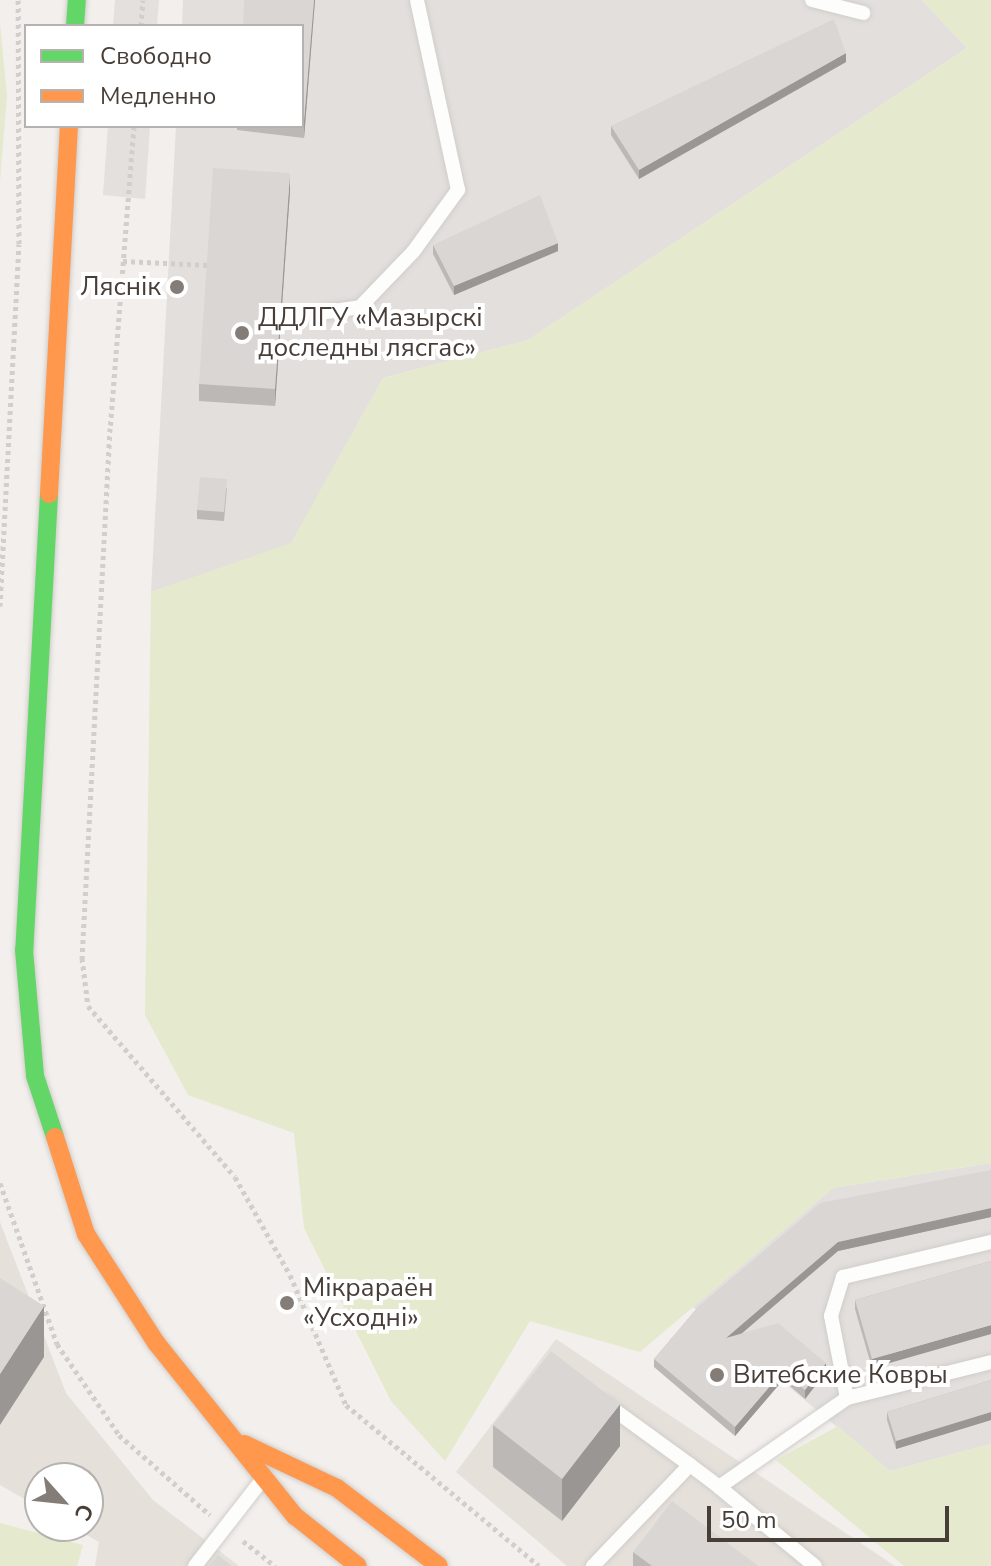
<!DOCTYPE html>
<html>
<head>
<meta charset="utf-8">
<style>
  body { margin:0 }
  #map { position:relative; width:991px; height:1566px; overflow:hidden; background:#f2efec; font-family:"Nunito Sans",sans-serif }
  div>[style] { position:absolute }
  .residential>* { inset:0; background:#e5e0da }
  .industrial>* { inset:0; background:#e3dfdc }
  .green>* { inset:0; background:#e5eace }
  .parking>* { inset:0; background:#e3e0dd }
  .path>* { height:5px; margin-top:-2.5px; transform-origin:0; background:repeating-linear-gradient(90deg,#d2cecb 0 4px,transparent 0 8px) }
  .roads { filter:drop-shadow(0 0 2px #d0cdca) drop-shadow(0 0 2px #d0cdca) }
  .lane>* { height:14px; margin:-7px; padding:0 7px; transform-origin:7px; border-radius:7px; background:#fdfdfc }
  .fast>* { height:18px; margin:-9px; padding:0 9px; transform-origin:9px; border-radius:9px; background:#63d668 }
  .slow>* { height:18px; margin:-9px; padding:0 9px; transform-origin:9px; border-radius:9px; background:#ff974d }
  .wall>* { inset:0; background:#bbb8b5 }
  .shaded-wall>* { inset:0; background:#999694 }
  .building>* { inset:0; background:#dad6d3 }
  .dots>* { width:22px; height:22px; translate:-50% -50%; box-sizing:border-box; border:4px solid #fff; border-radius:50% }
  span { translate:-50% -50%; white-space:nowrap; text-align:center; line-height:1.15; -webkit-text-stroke:8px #fff; paint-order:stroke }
  .poi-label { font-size:26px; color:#473e38 }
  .right { translate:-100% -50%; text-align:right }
  .left { translate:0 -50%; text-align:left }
  .legend { position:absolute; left:24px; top:24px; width:280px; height:104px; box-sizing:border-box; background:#fff; border:2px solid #b5b2af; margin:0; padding:10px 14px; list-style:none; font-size:24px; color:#473e38 }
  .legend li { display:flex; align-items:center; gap:16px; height:40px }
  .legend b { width:40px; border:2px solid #b5b2af }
  .north { position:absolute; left:24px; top:1462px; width:80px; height:80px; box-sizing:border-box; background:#fff; border:2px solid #b5b2af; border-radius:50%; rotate:117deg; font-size:22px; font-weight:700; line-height:32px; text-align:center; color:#473e38 }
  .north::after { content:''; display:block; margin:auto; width:28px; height:36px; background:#837c77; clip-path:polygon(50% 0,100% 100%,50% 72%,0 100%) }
  .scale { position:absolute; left:707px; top:1506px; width:242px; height:36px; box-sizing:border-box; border:4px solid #473e38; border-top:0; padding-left:10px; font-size:24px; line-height:28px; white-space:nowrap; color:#473e38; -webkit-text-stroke:6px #fff; paint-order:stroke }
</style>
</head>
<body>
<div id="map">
  <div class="residential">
    <div style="clip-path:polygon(0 1222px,66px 1393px,153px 1500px,239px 1566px,95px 1566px,99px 1542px,71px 1526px,88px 1526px,88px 1478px,40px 1478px,40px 1508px,0 1485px)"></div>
    <div style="clip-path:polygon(556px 1339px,895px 1566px,567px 1566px,456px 1472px)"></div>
  </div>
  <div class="industrial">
    <div style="clip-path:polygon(183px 0,922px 0,967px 48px,528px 340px,383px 378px,291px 544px,151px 592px,176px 126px,302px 126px,302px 26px,182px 26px)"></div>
    <div style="clip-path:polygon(991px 1163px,991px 1444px,890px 1471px,693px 1307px,833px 1188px)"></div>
  </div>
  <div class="green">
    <div style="clip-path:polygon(922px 0,991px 0,991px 1163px,833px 1188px,640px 1352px,530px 1321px,445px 1461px,391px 1401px,304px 1228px,294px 1133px,188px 1095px,145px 1015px,151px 592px,291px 543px,383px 378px,528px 340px,967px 48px)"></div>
    <div style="clip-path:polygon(0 23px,7px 96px,0 181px)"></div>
    <div style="clip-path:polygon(838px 1426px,890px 1471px,991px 1444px,991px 1566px,904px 1566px,776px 1460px)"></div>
    <div style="clip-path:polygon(0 1523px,83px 1545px,77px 1566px,0 1566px)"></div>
  </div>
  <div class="parking">
    <div style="clip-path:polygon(115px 0,159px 0,157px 26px,113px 26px)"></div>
    <div style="clip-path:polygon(108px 126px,150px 126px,145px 199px,103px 195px)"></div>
  </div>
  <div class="path">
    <div style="left:141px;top:26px;width:26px;rotate:-86deg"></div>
    <div style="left:134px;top:126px;width:303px;rotate:94.5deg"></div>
    <div style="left:110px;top:428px;width:531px;rotate:93.02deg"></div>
    <div style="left:82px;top:958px;width:48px;rotate:82.9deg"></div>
    <div style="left:88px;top:1006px;width:225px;rotate:49.3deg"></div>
    <div style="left:235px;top:1177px;width:112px;rotate:60.7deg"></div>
    <div style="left:290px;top:1275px;width:142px;rotate:66.7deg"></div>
    <div style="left:346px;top:1405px;width:251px;rotate:39.8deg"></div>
    <div style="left:123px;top:261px;width:85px;rotate:2.7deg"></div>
    <div style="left:0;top:606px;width:362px;rotate:-87deg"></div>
    <div style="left:19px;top:244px;width:244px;rotate:-90.2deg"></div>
    <div style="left:0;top:1183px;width:171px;rotate:70.5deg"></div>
    <div style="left:57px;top:1344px;width:110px;rotate:55.7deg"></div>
    <div style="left:119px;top:1435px;width:121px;rotate:41.3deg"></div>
    <div style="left:243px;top:1541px;width:41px;rotate:38deg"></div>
  </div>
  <div class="roads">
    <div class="lane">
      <div style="left:812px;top:0;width:53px;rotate:14.3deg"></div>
      <div style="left:320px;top:313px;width:40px;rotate:-8.5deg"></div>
      <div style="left:360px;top:307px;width:76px;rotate:-46.1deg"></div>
      <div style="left:413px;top:252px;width:77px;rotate:-54deg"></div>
      <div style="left:458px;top:190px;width:194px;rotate:-102.2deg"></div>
      <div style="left:847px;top:1398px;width:84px;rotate:-101deg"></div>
      <div style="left:831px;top:1316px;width:41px;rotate:-72.9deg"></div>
      <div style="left:843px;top:1277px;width:152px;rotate:-13.3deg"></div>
      <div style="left:606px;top:1404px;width:104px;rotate:36deg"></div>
      <div style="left:719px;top:1487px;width:124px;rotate:39.5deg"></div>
      <div style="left:195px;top:1566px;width:109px;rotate:-52.1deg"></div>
      <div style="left:593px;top:1566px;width:140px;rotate:-46.2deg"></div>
      <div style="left:690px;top:1465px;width:36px;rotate:37deg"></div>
      <div style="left:719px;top:1487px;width:156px;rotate:-34.8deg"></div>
      <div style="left:847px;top:1398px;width:148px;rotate:-14deg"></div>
    </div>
    <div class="fast">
      <div style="left:75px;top:26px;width:26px;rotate:-86deg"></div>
      <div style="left:49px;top:494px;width:457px;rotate:93.1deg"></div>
      <div style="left:24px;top:950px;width:126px;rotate:85deg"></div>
      <div style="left:35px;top:1076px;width:64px;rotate:71.8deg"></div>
    </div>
    <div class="slow">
      <div style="left:49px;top:494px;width:369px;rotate:-86.9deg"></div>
      <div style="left:55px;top:1137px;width:102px;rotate:72.3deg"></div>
      <div style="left:86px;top:1234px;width:131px;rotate:57.2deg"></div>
      <div style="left:157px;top:1344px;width:221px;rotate:51.3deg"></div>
      <div style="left:295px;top:1516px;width:80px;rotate:38.4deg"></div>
      <div style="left:244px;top:1444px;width:103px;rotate:25.3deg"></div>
      <div style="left:337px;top:1488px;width:128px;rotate:37.4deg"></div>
    </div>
  </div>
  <div class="wall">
    <div style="clip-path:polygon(315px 0,304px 138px,237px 130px,237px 126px,302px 126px,302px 26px)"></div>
    <div style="clip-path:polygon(846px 62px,639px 179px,611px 135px,611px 126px)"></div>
    <div style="clip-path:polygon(290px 191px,275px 406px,199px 401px,199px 384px)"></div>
    <div style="clip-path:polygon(433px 245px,558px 251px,454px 295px,433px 254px)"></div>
    <div style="clip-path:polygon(227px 488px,224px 521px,197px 519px,197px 510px)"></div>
    <div style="clip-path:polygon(991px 1170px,991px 1217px,838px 1251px,741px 1333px,826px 1372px,805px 1399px,783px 1380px,735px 1436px,654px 1367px,654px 1359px,699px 1306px)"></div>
    <div style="clip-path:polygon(991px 1261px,872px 1368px,855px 1309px,855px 1300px)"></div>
    <div style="clip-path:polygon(991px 1380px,991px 1420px,896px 1449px,887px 1420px,887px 1412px)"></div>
    <div style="clip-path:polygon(493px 1425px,620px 1446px,562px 1521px,493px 1467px)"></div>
    <div style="clip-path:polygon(633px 1552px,758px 1566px,633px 1566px)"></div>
  </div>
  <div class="shaded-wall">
    <div style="clip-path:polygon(314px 0,315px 0,304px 138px,304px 121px)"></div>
    <div style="clip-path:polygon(846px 53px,846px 62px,639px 179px,639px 170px)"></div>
    <div style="clip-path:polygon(290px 173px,290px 191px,275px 406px,275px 389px)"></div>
    <div style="clip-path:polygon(558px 243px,558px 251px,454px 295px,454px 286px)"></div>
    <div style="clip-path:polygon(991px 1208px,991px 1217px,838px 1251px,726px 1347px,726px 1338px,838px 1242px)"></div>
    <div style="clip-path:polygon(44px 1306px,44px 1357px,0 1425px,0 1374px)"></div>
    <div style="clip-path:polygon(991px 1325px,991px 1334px,872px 1368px,872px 1359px)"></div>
    <div style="clip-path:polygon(826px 1363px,826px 1372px,805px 1399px,805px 1390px)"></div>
    <div style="clip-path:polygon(783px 1371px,783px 1380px,735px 1436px,735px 1427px)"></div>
    <div style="clip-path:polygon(620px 1404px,620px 1446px,562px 1521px,562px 1479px)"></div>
    <div style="clip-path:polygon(991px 1412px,991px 1420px,896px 1449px,896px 1441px)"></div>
  </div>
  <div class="building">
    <div style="clip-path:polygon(244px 0,314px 0,304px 121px,302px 121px,302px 26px,243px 26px)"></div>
    <div style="clip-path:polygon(834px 19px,846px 53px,639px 170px,611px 126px)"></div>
    <div style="clip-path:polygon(213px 168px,290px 173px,275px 389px,199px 384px)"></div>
    <div style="clip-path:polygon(540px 195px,558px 243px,454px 286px,433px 245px)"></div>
    <div style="clip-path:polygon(200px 477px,227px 479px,224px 512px,197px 510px)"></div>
    <div style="clip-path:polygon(991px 1170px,991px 1208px,838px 1242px,726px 1338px,778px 1323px,826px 1363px,805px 1390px,783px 1371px,735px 1427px,654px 1359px,699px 1306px,820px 1203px)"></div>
    <div style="clip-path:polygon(991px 1261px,991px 1325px,872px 1359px,855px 1300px)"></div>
    <div style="clip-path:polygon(0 1278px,44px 1306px,0 1374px)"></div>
    <div style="clip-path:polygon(551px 1351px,620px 1404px,562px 1479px,493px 1425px)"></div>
    <div style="clip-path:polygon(991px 1380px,991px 1412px,896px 1441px,887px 1412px)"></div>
    <div style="clip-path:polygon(672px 1501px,758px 1566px,652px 1566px,633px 1552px)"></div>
    <div style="clip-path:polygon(218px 1555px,232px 1566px,209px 1566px)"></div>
  </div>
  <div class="dots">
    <div style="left:177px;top:287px;background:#837c77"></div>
    <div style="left:242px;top:333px;background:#837c77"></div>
    <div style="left:287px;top:1303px;background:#837c77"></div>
    <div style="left:717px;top:1375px;background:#837c77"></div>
  </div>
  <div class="poi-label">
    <span class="right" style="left:161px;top:287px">Ляснік</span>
    <span class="left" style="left:258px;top:333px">ДДЛГУ «Мазырскі<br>доследны лясгас»</span>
    <span class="left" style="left:303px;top:1303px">Мікрараён<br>«Усходні»</span>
    <span class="left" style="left:733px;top:1375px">Витебские Ковры</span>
  </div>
  <ul class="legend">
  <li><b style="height:10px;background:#63d668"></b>Свободно</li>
  <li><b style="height:10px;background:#ff974d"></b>Медленно</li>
  </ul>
  <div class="north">С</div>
  <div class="scale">50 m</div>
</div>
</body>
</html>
